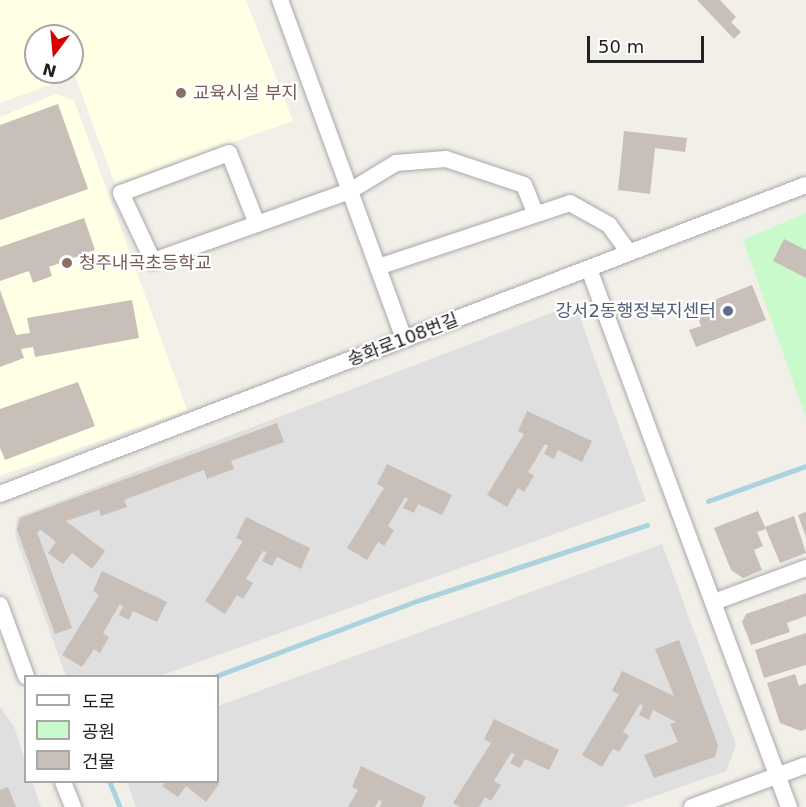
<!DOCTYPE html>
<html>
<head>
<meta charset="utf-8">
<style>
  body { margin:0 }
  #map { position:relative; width:806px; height:807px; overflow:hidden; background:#f2efe9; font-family:"DejaVu Sans","Noto Sans KR",sans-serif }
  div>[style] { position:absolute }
  .residential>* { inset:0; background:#e0dfdf }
  .education>* { inset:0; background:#ffffe5 }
  .park>* { inset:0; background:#c8facc }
  .stream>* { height:4.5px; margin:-2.25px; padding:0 2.25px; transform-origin:2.25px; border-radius:2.25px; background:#aad3df }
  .building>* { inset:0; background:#c7bfb8 }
  .roads { filter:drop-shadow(0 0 2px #a9a9a9) drop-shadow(0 0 2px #a9a9a9) }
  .minor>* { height:16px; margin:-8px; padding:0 8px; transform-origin:8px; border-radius:8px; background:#fff }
  .dots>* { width:16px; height:16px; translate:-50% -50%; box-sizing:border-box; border:3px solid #fff; border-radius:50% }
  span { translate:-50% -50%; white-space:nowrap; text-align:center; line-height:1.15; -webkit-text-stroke:4.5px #fff; paint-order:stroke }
  .education-label { font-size:18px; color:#785e54 }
  .left { translate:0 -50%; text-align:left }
  .service-label { font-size:18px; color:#4e5e75 }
  .right { translate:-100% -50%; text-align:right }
  .street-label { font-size:18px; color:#222 }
  .legend { position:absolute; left:24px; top:675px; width:195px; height:108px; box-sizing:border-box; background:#fff; border:2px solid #a7a7a7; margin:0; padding:8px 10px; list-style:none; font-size:18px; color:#222 }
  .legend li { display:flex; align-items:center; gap:12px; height:30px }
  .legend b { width:30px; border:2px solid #a7a7a7 }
  .north { position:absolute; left:24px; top:24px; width:60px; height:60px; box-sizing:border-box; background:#fff; border:2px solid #a7a7a7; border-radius:50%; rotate:196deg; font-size:16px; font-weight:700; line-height:24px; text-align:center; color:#222 }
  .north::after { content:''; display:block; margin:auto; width:21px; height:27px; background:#d40000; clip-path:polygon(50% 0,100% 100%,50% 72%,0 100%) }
  .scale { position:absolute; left:587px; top:36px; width:117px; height:27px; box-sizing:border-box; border:3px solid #222; border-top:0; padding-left:8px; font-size:18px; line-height:21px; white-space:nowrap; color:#222; -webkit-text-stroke:4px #fff; paint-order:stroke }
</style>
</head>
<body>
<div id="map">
  <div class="residential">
    <div style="clip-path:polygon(564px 308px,579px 315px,646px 501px,160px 676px,66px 676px,15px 536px,17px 517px)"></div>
    <div style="clip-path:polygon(662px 544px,736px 745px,726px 771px,624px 807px,136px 807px,127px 782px,218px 782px,218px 706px)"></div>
    <div style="clip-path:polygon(0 707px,14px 726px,25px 761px,26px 782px,32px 782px,41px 807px,0 807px)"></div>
  </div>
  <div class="education">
    <div style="clip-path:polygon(evenodd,0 0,246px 0,293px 121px,115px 184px,75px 76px,0 103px,0 0,36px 36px,72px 36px,72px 72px,36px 72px,36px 36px)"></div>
    <div style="clip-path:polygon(56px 94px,74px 100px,187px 410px,0 476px,0 117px)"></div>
  </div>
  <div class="park">
    <div style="clip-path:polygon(806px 213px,806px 418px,743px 240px)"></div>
  </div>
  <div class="stream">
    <div style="left:708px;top:501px;width:104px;rotate:-19.7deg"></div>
    <div style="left:216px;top:676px;width:215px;rotate:-20.5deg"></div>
    <div style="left:417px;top:601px;width:242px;rotate:-18.3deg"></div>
    <div style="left:110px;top:782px;width:27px;rotate:68deg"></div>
  </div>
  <div class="building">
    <div style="clip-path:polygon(697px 0,720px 0,736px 17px,731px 22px,741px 32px,734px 39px)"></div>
    <div style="clip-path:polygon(58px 104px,88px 189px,0 220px,0 125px)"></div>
    <div style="clip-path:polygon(624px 131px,687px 138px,685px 152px,655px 148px,650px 194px,618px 190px)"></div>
    <div style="clip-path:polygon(84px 218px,95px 250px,49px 267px,52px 276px,33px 283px,29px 271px,0 281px,0 247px)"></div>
    <div style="clip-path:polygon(784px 239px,806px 250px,806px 278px,773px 261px)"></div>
    <div style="clip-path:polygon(752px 285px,766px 320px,696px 347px,689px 330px,701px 326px,694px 308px)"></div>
    <div style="clip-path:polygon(0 290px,16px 335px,30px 333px,27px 318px,132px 300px,139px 338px,35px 357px,33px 347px,21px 349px,24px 358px,0 367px)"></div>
    <div style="clip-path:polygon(78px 382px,95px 426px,5px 460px,0 448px,0 409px)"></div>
    <div style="clip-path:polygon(527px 411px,592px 441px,582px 462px,558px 450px,554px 459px,544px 454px,548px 446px,545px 444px,528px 472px,534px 476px,524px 492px,518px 488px,507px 507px,487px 495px,524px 434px,518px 431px)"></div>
    <div style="clip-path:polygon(277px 423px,284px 442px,231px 461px,234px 469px,207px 479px,204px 470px,124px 500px,127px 507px,101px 516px,99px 510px,66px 521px,105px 551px,92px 569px,72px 553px,63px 564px,48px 553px,56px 542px,41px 530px,37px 532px,72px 628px,55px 634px,17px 530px,20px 518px)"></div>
    <div style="clip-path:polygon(387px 464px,452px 495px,442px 515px,418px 504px,414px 513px,403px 508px,408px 499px,405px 497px,388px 526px,394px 530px,384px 546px,378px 542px,367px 560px,347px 548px,384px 488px,377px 484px)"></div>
    <div style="clip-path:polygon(758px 511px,766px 529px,757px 532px,763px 546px,754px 550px,762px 570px,743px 578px,731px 570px,714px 528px)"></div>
    <div style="clip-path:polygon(806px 512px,806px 537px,798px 515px)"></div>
    <div style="clip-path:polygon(794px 516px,806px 553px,780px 563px,765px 527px)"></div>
    <div style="clip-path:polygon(246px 517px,310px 548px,301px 569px,277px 557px,272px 566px,262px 561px,267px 552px,263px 551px,246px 579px,253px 583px,243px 599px,237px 595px,225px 614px,205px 601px,243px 541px,236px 538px)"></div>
    <div style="clip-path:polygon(102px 571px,167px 602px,157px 622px,133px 611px,129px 620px,119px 615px,123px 606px,120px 604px,103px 633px,109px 637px,100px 653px,94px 649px,82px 667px,62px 655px,99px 595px,93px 591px)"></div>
    <div style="clip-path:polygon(806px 593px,806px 616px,787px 623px,790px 632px,751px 645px,742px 622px,746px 614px)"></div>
    <div style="clip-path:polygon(806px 633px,806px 665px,764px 678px,755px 650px)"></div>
    <div style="clip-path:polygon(679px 640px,718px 745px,715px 757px,654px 778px,644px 755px,678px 742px,670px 724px,676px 722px,653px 710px,649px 720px,639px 715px,643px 706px,640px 704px,623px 732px,629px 736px,619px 752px,613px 749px,602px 767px,582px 755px,619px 694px,612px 691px,622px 671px,674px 696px,655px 649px)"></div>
    <div style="clip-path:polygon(795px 674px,799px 686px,806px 683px,806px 729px,801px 731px,780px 723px,767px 683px)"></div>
    <div style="clip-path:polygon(494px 719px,559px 750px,549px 770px,525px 759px,520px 768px,510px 763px,515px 754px,511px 753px,494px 781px,501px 785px,491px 801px,485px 797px,479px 807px,460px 807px,453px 803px,491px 743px,484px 739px)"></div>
    <div style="clip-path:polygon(361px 766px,426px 797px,422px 807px,380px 807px,382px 801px,379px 800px,375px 807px,348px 807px,358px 790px,352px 787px)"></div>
    <div style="clip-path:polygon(166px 782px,216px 782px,219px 784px,206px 802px,186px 786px,178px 797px,162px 786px)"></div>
    <div style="clip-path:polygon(8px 787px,16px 807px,0 807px,0 790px)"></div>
  </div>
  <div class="roads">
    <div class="minor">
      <div style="left:280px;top:0;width:361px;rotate:69.9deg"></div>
      <div style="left:257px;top:224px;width:76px;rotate:-111.5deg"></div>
      <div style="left:229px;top:153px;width:115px;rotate:159.7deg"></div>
      <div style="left:121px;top:193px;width:75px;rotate:64.8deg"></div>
      <div style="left:153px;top:261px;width:209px;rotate:-19.6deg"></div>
      <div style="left:350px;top:191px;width:54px;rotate:-31.3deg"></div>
      <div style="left:396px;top:163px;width:50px;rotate:-4.6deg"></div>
      <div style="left:446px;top:159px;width:82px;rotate:18.4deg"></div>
      <div style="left:524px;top:185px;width:31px;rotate:68deg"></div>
      <div style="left:378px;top:267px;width:202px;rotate:-18.4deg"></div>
      <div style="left:570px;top:203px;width:45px;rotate:29.4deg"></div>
      <div style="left:609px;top:225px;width:34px;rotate:54deg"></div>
      <div style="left:589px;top:269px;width:574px;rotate:69.61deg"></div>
      <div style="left:0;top:494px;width:863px;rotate:-20.98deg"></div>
      <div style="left:714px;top:602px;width:98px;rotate:-20.3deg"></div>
      <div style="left:0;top:605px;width:76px;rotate:69.9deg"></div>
      <div style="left:63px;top:782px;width:27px;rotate:68deg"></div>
      <div style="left:692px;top:807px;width:121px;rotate:-20.2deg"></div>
    </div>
  </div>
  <div class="dots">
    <div style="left:181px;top:93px;background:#8d6e63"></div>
    <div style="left:67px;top:263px;background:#8d6e63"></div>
    <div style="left:728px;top:311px;background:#5c6f8a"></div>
  </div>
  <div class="education-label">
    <span class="left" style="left:193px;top:93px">교육시설 부지</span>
    <span class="left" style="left:79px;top:263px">청주내곡초등학교</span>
  </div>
  <div class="service-label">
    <span class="right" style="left:716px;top:311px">강서2동행정복지센터</span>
  </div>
  <div class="street-label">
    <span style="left:403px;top:340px;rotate:-21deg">송화로108번길</span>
  </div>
  <ul class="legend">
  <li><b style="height:8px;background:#fff"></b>도로</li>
  <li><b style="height:16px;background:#c8facc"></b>공원</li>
  <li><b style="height:16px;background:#c7bfb8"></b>건물</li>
  </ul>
  <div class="north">N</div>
  <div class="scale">50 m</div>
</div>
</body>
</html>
